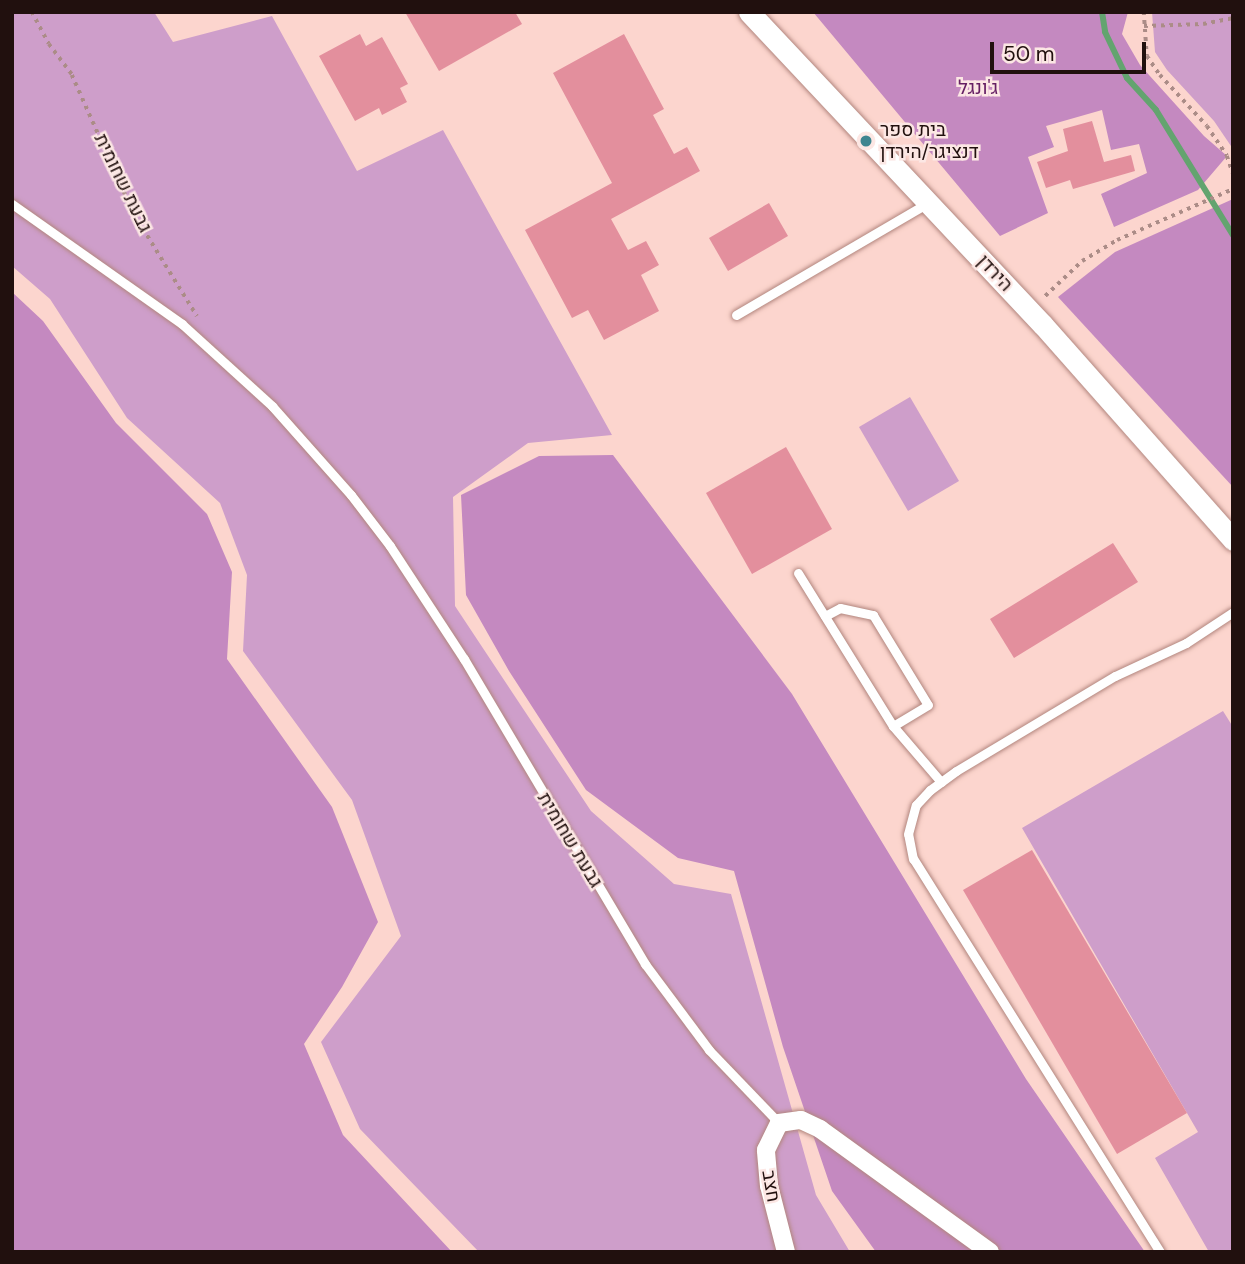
<!DOCTYPE html>
<html>
<head>
<meta charset="utf-8">
<style>
  body { margin:0 }
  #map { position:relative; width:1245px; height:1264px; overflow:hidden; background:#fcd5ce; font-family:"DM Sans",Heebo,sans-serif }
  div>[style] { position:absolute }
  .green>* { inset:0; background:#ce9eca }
  .forest>* { inset:0; background:#c489c0 }
  .stream>* { height:6px; margin:-3px; padding:0 3px; transform-origin:3px; border-radius:3px; background:#63a46f }
  .building>* { inset:0; background:#e38f9d }
  .path>* { height:3.5px; margin-top:-1.75px; transform-origin:0; background:repeating-linear-gradient(90deg,#ab8c87 0 3.5px,transparent 0 8.5px) }
  .roads { filter:drop-shadow(0 0 2px #b2867e) drop-shadow(0 0 2px #b2867e) }
  .service>* { height:9px; margin:-4.5px; padding:0 4.5px; transform-origin:4.5px; border-radius:4.5px; background:#fff }
  .minor>* { height:18px; margin:-9px; padding:0 9px; transform-origin:9px; border-radius:9px; background:#fff }
  .tertiary>* { height:21px; margin:-10.5px; padding:0 10.5px; transform-origin:10.5px; border-radius:10.5px; background:#fff }
  .dots>* { width:19px; height:19px; translate:-50% -50%; box-sizing:border-box; border:4px solid #fce7e4; border-radius:50% }
  span { translate:-50% -50%; white-space:nowrap; text-align:center; line-height:1.15; -webkit-text-stroke:5px #fce7e4; paint-order:stroke }
  .park-label { font-size:19px; color:#662064 }
  .poi-label { font-size:19px; color:#21100e }
  .left { translate:0 -50%; text-align:left }
  .street-label { font-size:19px; color:#21100e }
  .frame { position:absolute; inset:0; border:14px solid #21100e; pointer-events:none }
  .scale { position:absolute; left:990px; top:42px; width:156px; height:32px; box-sizing:border-box; border:4px solid #21100e; border-top:0; padding-left:9px; font-size:21px; line-height:24px; white-space:nowrap; color:#21100e; -webkit-text-stroke:5px #fce7e4; paint-order:stroke }
</style>
</head>
<body>
<div id="map">
  <div class="green">
    <div style="clip-path:polygon(12px 12px,154px 12px,173px 42px,272px 16px,357px 171px,443px 130px,612px 435px,528px 443px,453px 497px,455px 606px,591px 811px,674px 884px,731px 894px,816px 1195px,850px 1252px,479px 1252px,360px 1129px,321px 1042px,401px 936px,352px 800px,243px 651px,247px 575px,220px 503px,127px 418px,50px 299px,12px 266px)"></div>
    <div style="clip-path:polygon(1152px 12px,1233px 12px,1233px 149px,1214px 121px,1167px 70px,1155px 52px)"></div>
    <div style="clip-path:polygon(910px 397px,959px 481px,908px 511px,859px 427px)"></div>
    <div style="clip-path:polygon(1223px 711px,1233px 727px,1233px 1252px,1209px 1252px,1155px 1158px,1198px 1132px,1022px 828px)"></div>
  </div>
  <div class="forest">
    <div style="clip-path:polygon(813px 12px,1128px 12px,1122px 34px,1140px 65px,1204px 136px,1227px 156px,1198px 190px,1114px 227px,1101px 194px,1147px 173px,1139px 144px,1111px 150px,1102px 110px,1046px 126px,1054px 147px,1028px 157px,1048px 213px,1000px 236px)"></div>
    <div style="clip-path:polygon(1233px 199px,1233px 487px,1058px 297px,1115px 252px)"></div>
    <div style="clip-path:polygon(12px 292px,43px 321px,116px 423px,207px 514px,232px 572px,227px 659px,332px 807px,378px 922px,342px 987px,304px 1044px,343px 1135px,452px 1252px,12px 1252px)"></div>
    <div style="clip-path:polygon(613px 455px,792px 694px,1026px 1079px,1145px 1252px,876px 1252px,832px 1191px,783px 1047px,734px 871px,678px 858px,586px 790px,509px 671px,466px 595px,461px 495px,539px 456px)"></div>
  </div>
  <div class="stream">
    <div style="left:1102px;top:12px;width:20px;rotate:81deg"></div>
    <div style="left:1105px;top:32px;width:51px;rotate:64.4deg"></div>
    <div style="left:1127px;top:78px;width:43px;rotate:47.8deg"></div>
    <div style="left:1156px;top:110px;width:147px;rotate:58.4deg"></div>
  </div>
  <div class="building">
    <div style="clip-path:polygon(405px 12px,515px 12px,522px 24px,439px 71px)"></div>
    <div style="clip-path:polygon(360px 34px,366px 46px,382px 37px,408px 84px,400px 88px,407px 102px,382px 115px,379px 108px,355px 121px,319px 56px)"></div>
    <div style="clip-path:polygon(624px 34px,664px 109px,653px 115px,674px 154px,687px 147px,700px 171px,611px 219px,628px 250px,646px 241px,659px 265px,641px 275px,659px 311px,604px 340px,588px 310px,572px 318px,525px 230px,612px 183px,553px 73px)"></div>
    <div style="clip-path:polygon(1092px 121px,1104px 162px,1131px 155px,1135px 171px,1073px 189px,1070px 180px,1046px 188px,1037px 162px,1068px 151px,1063px 129px)"></div>
    <div style="clip-path:polygon(769px 203px,788px 236px,728px 271px,709px 238px)"></div>
    <div style="clip-path:polygon(786px 447px,832px 529px,752px 574px,706px 493px)"></div>
    <div style="clip-path:polygon(1113px 543px,1138px 582px,1014px 658px,990px 619px)"></div>
    <div style="clip-path:polygon(1032px 850px,1187px 1113px,1117px 1154px,963px 890px)"></div>
  </div>
  <div class="path">
    <div style="left:32px;top:12px;width:36px;rotate:62deg"></div>
    <div style="left:49px;top:44px;width:39px;rotate:53deg"></div>
    <div style="left:72px;top:75px;width:152px;rotate:66deg"></div>
    <div style="left:134px;top:214px;width:120px;rotate:58.3deg"></div>
    <div style="left:1144px;top:12px;width:44px;rotate:86.1deg"></div>
    <div style="left:1147px;top:56px;width:23px;rotate:56deg"></div>
    <div style="left:1160px;top:75px;width:69px;rotate:47.3deg"></div>
    <div style="left:1207px;top:126px;width:36px;rotate:56deg"></div>
    <div style="left:1227px;top:156px;width:18px;rotate:71deg"></div>
    <div style="left:1144px;top:26px;width:59px;rotate:-1.9deg"></div>
    <div style="left:1203px;top:24px;width:31px;rotate:-11deg"></div>
    <div style="left:1045px;top:296px;width:51px;rotate:-43.4deg"></div>
    <div style="left:1082px;top:261px;width:41px;rotate:-31deg"></div>
    <div style="left:1117px;top:240px;width:127px;rotate:-23.7deg"></div>
  </div>
  <div class="roads">
    <div class="service">
      <div style="left:12px;top:204px;width:208px;rotate:35.2deg"></div>
      <div style="left:182px;top:324px;width:122px;rotate:42.3deg"></div>
      <div style="left:272px;top:406px;width:119px;rotate:48.4deg"></div>
      <div style="left:351px;top:495px;width:64px;rotate:52.6deg"></div>
      <div style="left:390px;top:546px;width:135px;rotate:56.8deg"></div>
      <div style="left:464px;top:659px;width:355px;rotate:59.3deg"></div>
      <div style="left:645px;top:964px;width:107px;rotate:53.3deg"></div>
      <div style="left:709px;top:1050px;width:101px;rotate:46.2deg"></div>
      <div style="left:736px;top:315px;width:222px;rotate:-30.3deg"></div>
      <div style="left:798px;top:573px;width:180px;rotate:58.2deg"></div>
      <div style="left:893px;top:726px;width:74px;rotate:49.4deg"></div>
      <div style="left:825px;top:616px;width:17px;rotate:-28deg"></div>
      <div style="left:840px;top:608px;width:34px;rotate:12deg"></div>
      <div style="left:873px;top:615px;width:105px;rotate:58.6deg"></div>
      <div style="left:928px;top:705px;width:41px;rotate:149deg"></div>
      <div style="left:1160px;top:1252px;width:464px;rotate:-122.1deg"></div>
      <div style="left:913px;top:859px;width:25px;rotate:-101deg"></div>
      <div style="left:908px;top:834px;width:30px;rotate:-75deg"></div>
      <div style="left:916px;top:805px;width:21px;rotate:-47deg"></div>
      <div style="left:930px;top:790px;width:32px;rotate:-36deg"></div>
      <div style="left:956px;top:771px;width:185px;rotate:-30.9deg"></div>
      <div style="left:1115px;top:676px;width:78px;rotate:-24.9deg"></div>
      <div style="left:1186px;top:643px;width:56px;rotate:-33.4deg"></div>
    </div>
    <div class="minor">
      <div style="left:786px;top:1252px;width:68px;rotate:-104.4deg"></div>
      <div style="left:769px;top:1186px;width:36px;rotate:-95deg"></div>
      <div style="left:766px;top:1150px;width:30px;rotate:-64deg"></div>
      <div style="left:779px;top:1123px;width:22px;rotate:-8deg"></div>
      <div style="left:801px;top:1120px;width:21px;rotate:25deg"></div>
      <div style="left:820px;top:1129px;width:210px;rotate:35.9deg"></div>
    </div>
    <div class="tertiary">
      <div style="left:749px;top:12px;width:429px;rotate:46.8deg"></div>
      <div style="left:1043px;top:325px;width:287px;rotate:48.5deg"></div>
    </div>
  </div>
  <div class="dots">
    <div style="left:866px;top:141px;background:#3e8590"></div>
  </div>
  <div class="park-label">
    <span style="left:978px;top:88px">ג'ונגל</span>
  </div>
  <div class="poi-label">
    <span class="left" style="left:880px;top:141px">בית ספר<br>דנציגר/הירדן</span>
  </div>
  <div class="street-label">
    <span style="left:123px;top:183px;rotate:64deg">גבעת שחומית</span>
    <span style="left:995px;top:273px;rotate:47deg">הירדן</span>
    <span style="left:570px;top:840px;rotate:59deg">גבעת שחומית</span>
    <span style="left:771px;top:1186px;rotate:80deg">חצב</span>
  </div>
  <div class="frame"></div>
  <div class="scale">50 m</div>
</div>
</body>
</html>
